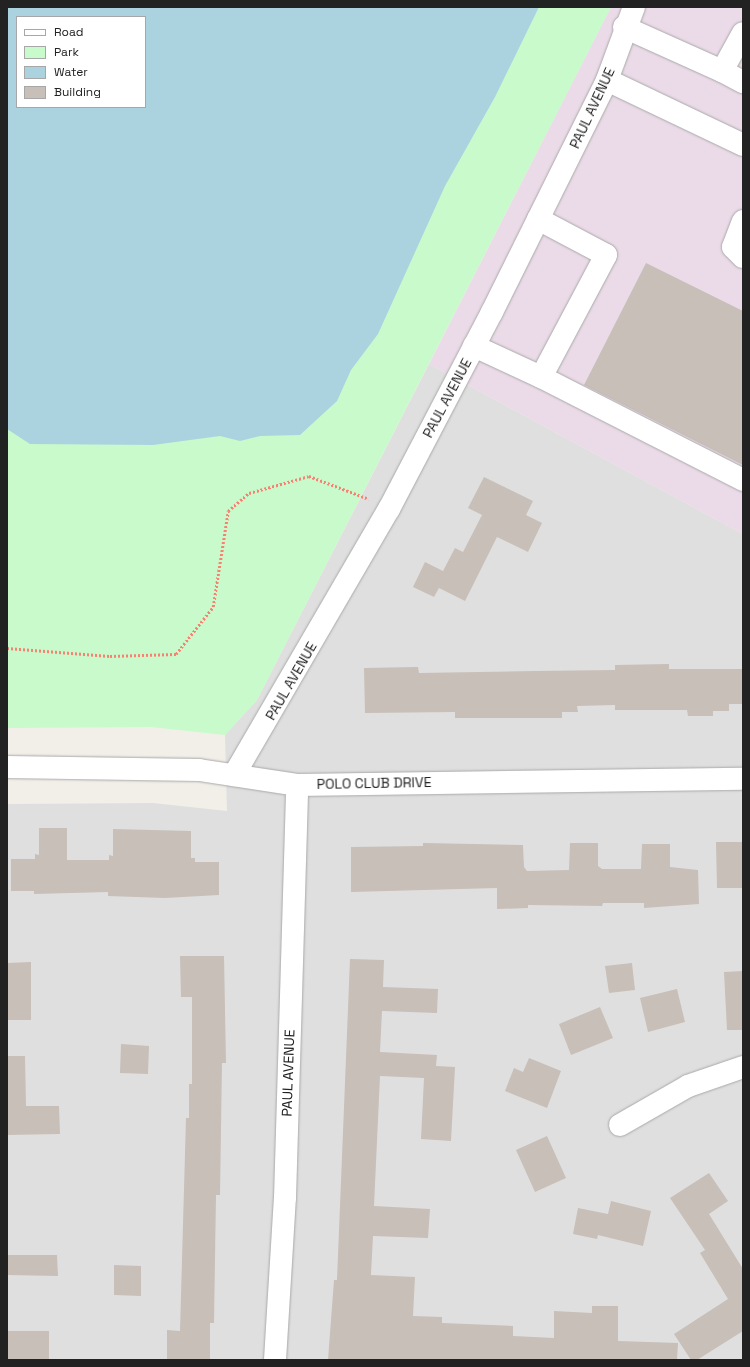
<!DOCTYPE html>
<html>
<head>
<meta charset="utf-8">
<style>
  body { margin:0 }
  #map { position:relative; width:750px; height:1367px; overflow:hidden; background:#f2efe9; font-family:"Space Grotesk",sans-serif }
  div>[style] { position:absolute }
  .residential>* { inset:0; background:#e0dfdf }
  .industrial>* { inset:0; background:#ebdbe8 }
  .park>* { inset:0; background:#c8facc }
  .water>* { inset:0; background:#aad3df }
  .building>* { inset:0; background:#c7bfb8 }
  .path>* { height:2.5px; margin-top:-1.25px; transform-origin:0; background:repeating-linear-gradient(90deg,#fa8072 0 2px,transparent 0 4px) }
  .roads { filter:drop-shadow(0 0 1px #a9a9a9) drop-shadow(0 0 1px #a9a9a9) }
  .minor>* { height:22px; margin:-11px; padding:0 11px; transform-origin:11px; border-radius:11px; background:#fff }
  span { translate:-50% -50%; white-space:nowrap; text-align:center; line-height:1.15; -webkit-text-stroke:4px #fff; paint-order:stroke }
  .street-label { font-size:14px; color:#222 }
  .frame { position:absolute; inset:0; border:8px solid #222; pointer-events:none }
  .legend { position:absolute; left:16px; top:16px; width:130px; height:92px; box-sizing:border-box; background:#fff; border:1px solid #a7a7a7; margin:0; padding:5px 7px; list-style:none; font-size:12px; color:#222 }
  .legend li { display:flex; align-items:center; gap:8px; height:20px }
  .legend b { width:20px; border:1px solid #a7a7a7 }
</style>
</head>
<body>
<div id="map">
  <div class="residential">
    <div style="clip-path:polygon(429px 364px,743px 534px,743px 1360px,7px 1360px,7px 804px,153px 803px,227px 811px,225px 735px,257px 700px)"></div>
  </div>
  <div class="industrial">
    <div style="clip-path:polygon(611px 7px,743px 7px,743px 534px,429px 364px)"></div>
  </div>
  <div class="park">
    <div style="clip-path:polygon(evenodd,7px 7px,611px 7px,257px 700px,225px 735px,151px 727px,7px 728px,7px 7px,17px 17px,145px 17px,145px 107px,17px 107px,17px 17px)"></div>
  </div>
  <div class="water">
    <div style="clip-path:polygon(evenodd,7px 7px,539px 7px,495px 97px,445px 186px,378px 334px,351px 370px,337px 401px,300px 435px,260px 436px,240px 441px,220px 436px,153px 445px,30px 444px,7px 429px,7px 7px,17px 17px,145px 17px,145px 107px,17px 107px,17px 17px)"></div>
  </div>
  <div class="building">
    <div style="clip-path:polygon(646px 263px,743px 311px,743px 465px,584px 385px)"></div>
    <div style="clip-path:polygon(484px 477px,533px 501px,526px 515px,542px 523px,528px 552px,497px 537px,465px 601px,439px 588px,434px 597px,413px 587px,425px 562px,443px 571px,455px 548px,463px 552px,482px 515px,468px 508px)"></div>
    <div style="clip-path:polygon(669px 664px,669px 669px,742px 669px,742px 704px,729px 704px,729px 711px,713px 711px,713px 716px,688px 716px,687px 710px,615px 710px,615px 705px,577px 706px,578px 712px,562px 712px,562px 718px,455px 718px,455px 712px,365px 713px,364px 668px,418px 667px,419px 673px,536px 671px,615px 670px,615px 665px)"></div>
    <div style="clip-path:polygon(39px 828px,67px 828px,67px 860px,109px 860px,109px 855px,113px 856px,113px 829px,191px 831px,191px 858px,195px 858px,195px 862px,219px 862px,219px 895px,165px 898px,108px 896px,108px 892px,34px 894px,34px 891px,11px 891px,11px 859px,35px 859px,35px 854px,39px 855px)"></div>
    <div style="clip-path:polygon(716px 842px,743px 842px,743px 888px,717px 888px)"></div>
    <div style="clip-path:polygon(423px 843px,523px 845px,524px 867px,527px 871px,569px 870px,570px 843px,598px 843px,598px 866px,602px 869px,641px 869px,642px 844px,670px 844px,670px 867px,698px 870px,699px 904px,644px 908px,644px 903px,603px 903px,602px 906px,528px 905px,528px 908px,497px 909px,497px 888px,351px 892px,351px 847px,423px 846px)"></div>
    <div style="clip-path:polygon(180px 956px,224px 956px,226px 1063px,222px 1063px,220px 1195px,216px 1195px,214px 1323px,210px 1323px,210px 1360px,167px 1360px,167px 1330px,180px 1331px,186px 1118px,189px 1118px,189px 1084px,192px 1084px,192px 997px,181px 997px)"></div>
    <div style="clip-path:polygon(350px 959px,384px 960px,383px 987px,438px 989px,437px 1013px,382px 1011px,380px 1052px,437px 1055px,436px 1066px,455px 1067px,451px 1141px,421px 1139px,424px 1078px,380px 1076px,374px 1206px,430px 1209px,428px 1238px,373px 1236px,371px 1275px,415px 1277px,413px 1316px,442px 1317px,442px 1323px,513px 1326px,513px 1336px,554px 1338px,554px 1311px,592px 1313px,592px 1306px,618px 1306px,618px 1341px,678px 1343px,677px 1360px,328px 1360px,334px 1280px,337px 1280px)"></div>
    <div style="clip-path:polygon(31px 962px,31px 1020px,7px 1020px,7px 963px)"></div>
    <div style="clip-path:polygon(632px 963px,635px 990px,609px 993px,605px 966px)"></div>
    <div style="clip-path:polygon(743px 971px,743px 1030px,727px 1030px,724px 972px)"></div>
    <div style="clip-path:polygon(677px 989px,685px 1022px,648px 1032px,640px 998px)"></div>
    <div style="clip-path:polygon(600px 1007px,613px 1038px,571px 1055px,559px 1024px)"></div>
    <div style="clip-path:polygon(121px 1044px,149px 1046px,148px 1074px,120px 1073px)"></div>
    <div style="clip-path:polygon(7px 1056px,25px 1056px,26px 1106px,59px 1106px,60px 1134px,7px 1135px)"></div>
    <div style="clip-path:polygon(529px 1058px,561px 1071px,547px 1108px,505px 1091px,514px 1068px,523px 1072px)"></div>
    <div style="clip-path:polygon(547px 1136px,566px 1178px,535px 1192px,516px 1150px)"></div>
    <div style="clip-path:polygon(709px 1173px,728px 1201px,709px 1214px,743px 1269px,743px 1331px,697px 1360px,691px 1360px,674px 1334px,728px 1299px,700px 1253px,705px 1250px,670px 1198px)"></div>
    <div style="clip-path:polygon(611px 1201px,651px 1211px,643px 1246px,598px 1235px,597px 1239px,573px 1234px,578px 1208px,608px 1214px)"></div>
    <div style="clip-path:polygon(7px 1255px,57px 1255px,58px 1276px,7px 1275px)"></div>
    <div style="clip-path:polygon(114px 1265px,141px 1266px,141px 1296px,114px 1295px)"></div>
    <div style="clip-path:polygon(7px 1331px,49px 1331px,49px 1360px,7px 1360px)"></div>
  </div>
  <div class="path">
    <div style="left:7px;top:648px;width:103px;rotate:4.4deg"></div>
    <div style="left:110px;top:656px;width:66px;rotate:-1.7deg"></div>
    <div style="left:176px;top:654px;width:60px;rotate:-51.8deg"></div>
    <div style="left:213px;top:607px;width:97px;rotate:-81.1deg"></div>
    <div style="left:228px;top:511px;width:28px;rotate:-41deg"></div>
    <div style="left:249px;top:493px;width:62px;rotate:-15.8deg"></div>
    <div style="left:309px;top:476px;width:64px;rotate:21deg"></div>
  </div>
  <div class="roads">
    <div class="minor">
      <div style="left:624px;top:27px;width:107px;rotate:24.2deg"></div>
      <div style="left:722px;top:71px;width:43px;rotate:-61.1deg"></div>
      <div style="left:722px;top:71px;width:24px;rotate:28deg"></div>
      <div style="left:607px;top:80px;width:151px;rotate:25.5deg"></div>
      <div style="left:538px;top:219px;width:77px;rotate:27.9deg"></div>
      <div style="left:606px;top:255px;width:138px;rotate:118deg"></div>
      <div style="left:541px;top:377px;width:227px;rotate:27deg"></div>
      <div style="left:743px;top:221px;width:28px;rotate:111deg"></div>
      <div style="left:733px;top:247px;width:14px;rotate:45deg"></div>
      <div style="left:474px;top:346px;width:74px;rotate:24.8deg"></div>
      <div style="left:7px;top:767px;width:192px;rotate:0.9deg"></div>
      <div style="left:199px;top:770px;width:99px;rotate:8.7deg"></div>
      <div style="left:297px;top:785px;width:446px;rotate:-0.8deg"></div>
      <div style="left:234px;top:775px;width:308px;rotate:-59.8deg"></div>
      <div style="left:389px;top:509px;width:222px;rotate:-62.4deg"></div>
      <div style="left:492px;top:312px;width:259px;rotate:-63.6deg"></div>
      <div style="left:607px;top:80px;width:78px;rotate:-69.7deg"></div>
      <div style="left:620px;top:1125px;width:78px;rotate:-29.8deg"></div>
      <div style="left:688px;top:1086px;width:58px;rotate:-19.1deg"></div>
      <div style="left:275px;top:1360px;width:162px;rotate:-86.5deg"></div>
      <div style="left:285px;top:1198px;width:413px;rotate:-88.3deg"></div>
    </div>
  </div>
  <div class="street-label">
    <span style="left:592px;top:108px;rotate:-65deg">PAUL AVENUE</span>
    <span style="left:447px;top:398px;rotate:-62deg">PAUL AVENUE</span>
    <span style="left:291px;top:681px;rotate:-60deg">PAUL AVENUE</span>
    <span style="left:374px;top:783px;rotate:-1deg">POLO CLUB DRIVE</span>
    <span style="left:288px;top:1073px;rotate:-88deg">PAUL AVENUE</span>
  </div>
  <div class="frame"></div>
  <ul class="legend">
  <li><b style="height:5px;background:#fff"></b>Road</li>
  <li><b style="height:11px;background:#c8facc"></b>Park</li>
  <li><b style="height:11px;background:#aad3df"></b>Water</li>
  <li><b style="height:11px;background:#c7bfb8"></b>Building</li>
  </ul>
</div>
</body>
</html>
